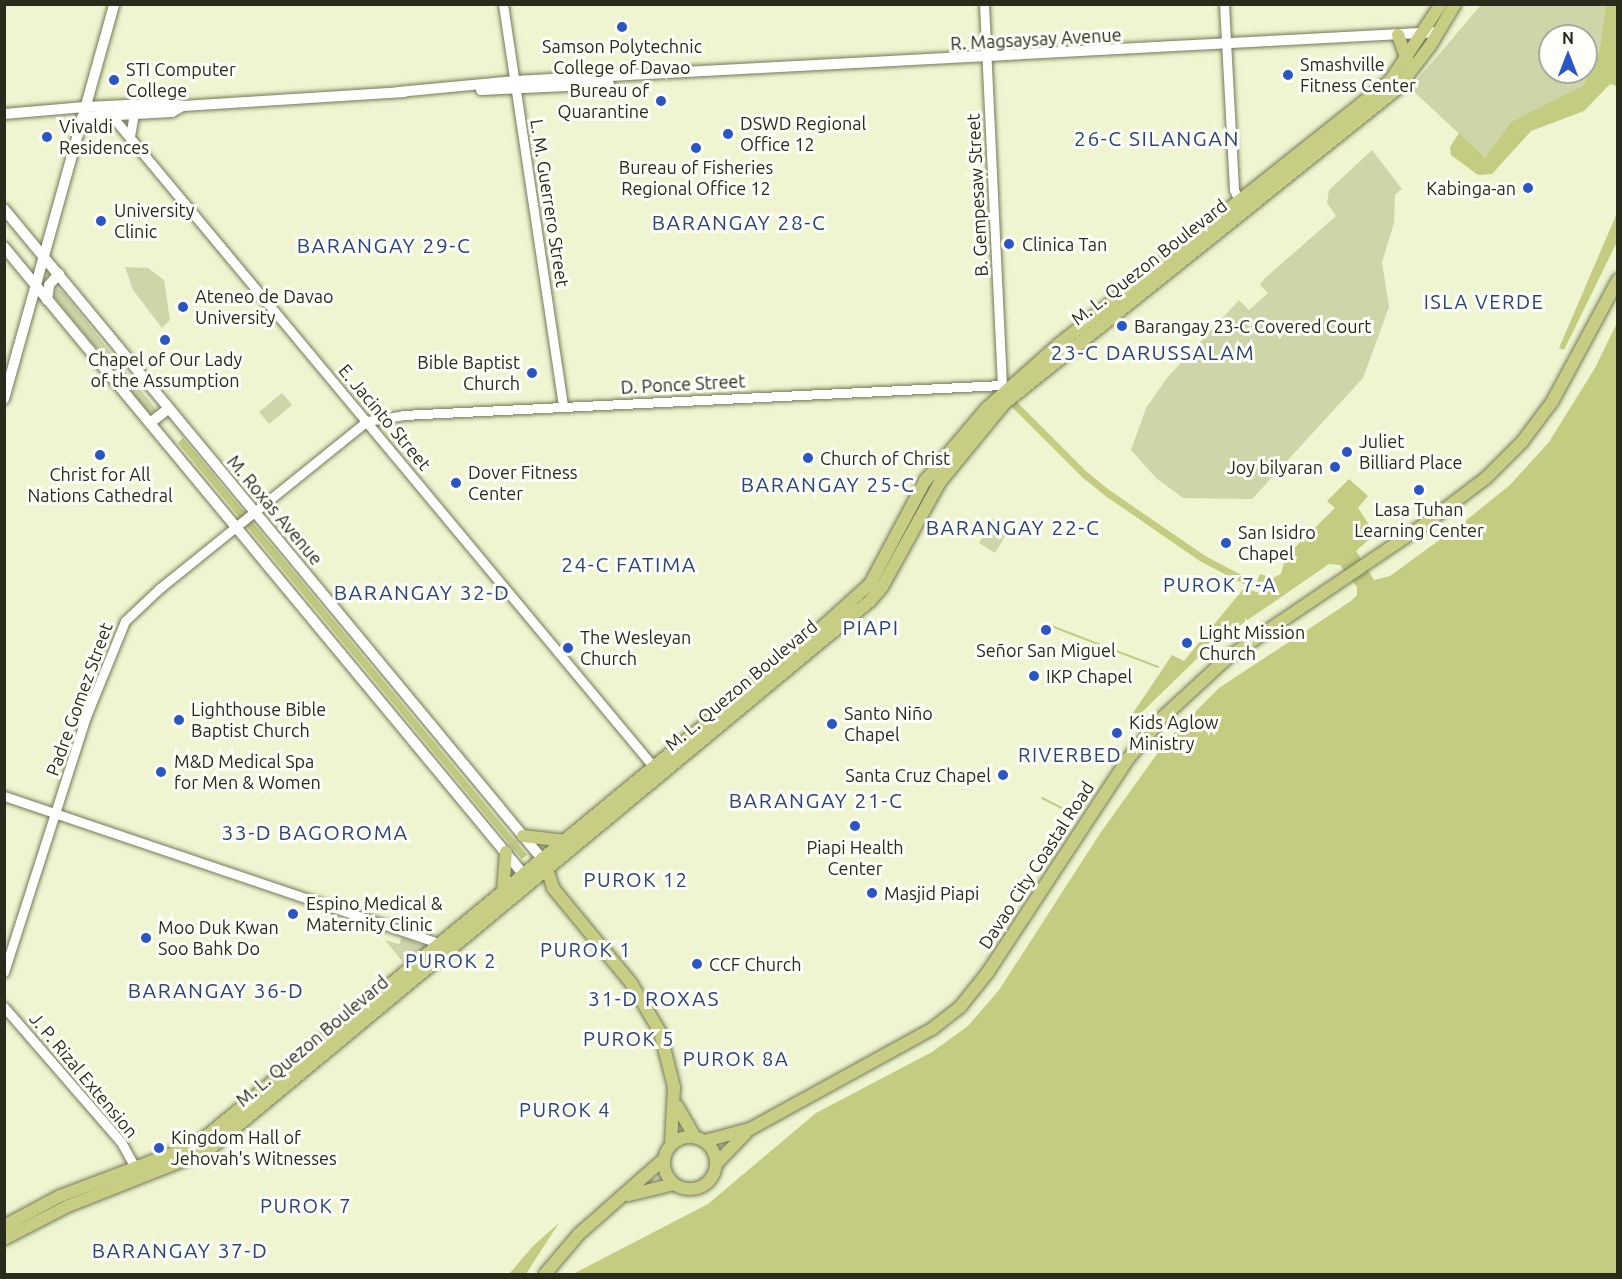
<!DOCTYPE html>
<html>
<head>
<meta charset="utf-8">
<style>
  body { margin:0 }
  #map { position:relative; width:1622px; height:1279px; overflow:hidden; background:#eff5d0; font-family:Ubuntu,sans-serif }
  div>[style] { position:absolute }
  .green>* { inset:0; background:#ced5a8 }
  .water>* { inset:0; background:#c3cc80 }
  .stream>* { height:2px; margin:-1px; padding:0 1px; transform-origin:1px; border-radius:1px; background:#c3cc80 }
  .canal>* { height:7px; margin:-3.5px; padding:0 3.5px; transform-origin:3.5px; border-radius:3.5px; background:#c3cc80 }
  .roads { filter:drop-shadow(0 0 2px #747957) drop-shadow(0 0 2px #747957) }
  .tertiary>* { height:9px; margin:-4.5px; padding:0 4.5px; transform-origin:4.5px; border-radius:4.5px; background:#fff }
  .secondary>* { height:10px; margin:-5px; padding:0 5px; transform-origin:5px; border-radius:5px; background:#fff }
  .primary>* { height:12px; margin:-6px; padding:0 6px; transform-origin:6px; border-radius:6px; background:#c7ce84 }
  .primary>.ring { margin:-6px; padding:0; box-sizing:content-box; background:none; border:12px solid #c7ce84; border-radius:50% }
  .dots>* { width:16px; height:16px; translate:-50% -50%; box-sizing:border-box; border:3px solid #fefff8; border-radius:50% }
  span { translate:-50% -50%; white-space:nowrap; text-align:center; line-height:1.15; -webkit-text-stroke:6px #fefff8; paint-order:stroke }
  .street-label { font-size:18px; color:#292b1d }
  .poi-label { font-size:18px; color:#292b1d }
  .left { translate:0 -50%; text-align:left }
  .right { translate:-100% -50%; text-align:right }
  .neighbourhood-label { font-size:20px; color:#2b447c; letter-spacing:1.5px }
  .quarter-label { font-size:21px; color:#2b447c; letter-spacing:1.5px }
  .frame { position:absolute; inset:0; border:6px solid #292b1d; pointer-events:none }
  .north { position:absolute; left:1538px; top:24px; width:60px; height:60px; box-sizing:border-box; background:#fefff8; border:2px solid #a9aaa0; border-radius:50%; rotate:0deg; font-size:16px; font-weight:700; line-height:24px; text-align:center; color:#292b1d }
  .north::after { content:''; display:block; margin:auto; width:21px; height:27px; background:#2a55c4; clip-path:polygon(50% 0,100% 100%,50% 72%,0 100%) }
</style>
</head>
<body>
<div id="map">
  <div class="green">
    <div style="clip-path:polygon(evenodd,1481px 5px,1606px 5px,1599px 53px,1583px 86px,1575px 93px,1511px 122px,1485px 158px,1410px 88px,1481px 5px,1550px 36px,1586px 36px,1586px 72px,1550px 72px,1550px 36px)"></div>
    <div style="clip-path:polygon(1372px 150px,1402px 189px,1395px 195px,1394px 223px,1382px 262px,1389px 307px,1363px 378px,1252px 499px,1183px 498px,1156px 478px,1131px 450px,1146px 408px,1167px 378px,1239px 300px,1249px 310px,1268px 293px,1260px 285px,1264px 279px,1336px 216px,1327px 203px,1329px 190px)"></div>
    <div style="clip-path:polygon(125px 267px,148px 268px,164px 280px,170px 320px,162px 328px,133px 290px)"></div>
    <div style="clip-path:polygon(56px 289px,62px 291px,158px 412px,148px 412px,54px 297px)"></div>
    <div style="clip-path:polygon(282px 393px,292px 405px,269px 424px,259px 412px)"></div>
    <div style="clip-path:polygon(994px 518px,1010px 528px,995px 553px,979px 543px)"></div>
    <div style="clip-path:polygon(402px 937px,426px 947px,406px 966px,385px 940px,399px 944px)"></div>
  </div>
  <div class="water">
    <div style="clip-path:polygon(1606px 5px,1617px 5px,1617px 86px,1610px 84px,1584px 111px,1531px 131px,1492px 174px,1478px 175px,1451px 155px,1450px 147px,1459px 133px,1485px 158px,1511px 122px,1583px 86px,1599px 53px)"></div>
    <div style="clip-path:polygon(1617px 213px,1617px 242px,1564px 350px,1559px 348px)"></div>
    <div style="clip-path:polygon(1617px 323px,1617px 1274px,573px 1274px,708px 1204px,816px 1113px,932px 1052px,968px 1026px,999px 990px,1101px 832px,1167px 740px,1219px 688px,1351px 601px,1357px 595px,1357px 587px,1340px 565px,1329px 564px,1210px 646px,1137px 717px,1133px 713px,1172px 655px,1184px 661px,1244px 588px,1263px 594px,1265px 591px,1243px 583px,1246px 577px,1257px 582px,1260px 574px,1273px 578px,1281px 574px,1286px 556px,1335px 508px,1327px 501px,1349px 479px,1368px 496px,1358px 508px,1375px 534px,1356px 551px,1374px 580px,1390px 576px,1464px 522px,1510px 485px,1549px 442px,1595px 368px)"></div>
    <div style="clip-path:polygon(183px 438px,527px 855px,522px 859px,178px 443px)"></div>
    <div style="clip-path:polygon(559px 1223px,526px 1274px,509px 1274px,533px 1246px)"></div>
  </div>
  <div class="stream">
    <div style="left:1046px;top:624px;width:120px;rotate:21deg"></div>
    <div style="left:1042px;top:798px;width:35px;rotate:27deg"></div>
  </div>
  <div class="canal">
    <div style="left:1012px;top:402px;width:102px;rotate:45deg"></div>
    <div style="left:1084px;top:474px;width:32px;rotate:39deg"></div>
    <div style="left:1109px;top:494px;width:113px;rotate:34.5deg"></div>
    <div style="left:1202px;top:558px;width:47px;rotate:27.6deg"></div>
  </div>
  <div class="roads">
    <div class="tertiary">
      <div style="left:503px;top:4px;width:406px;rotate:81.5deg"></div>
      <div style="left:984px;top:4px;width:381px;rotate:87.3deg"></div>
      <div style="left:1224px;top:4px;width:186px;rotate:86.9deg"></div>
      <div style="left:1234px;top:190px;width:11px;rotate:63deg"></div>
      <div style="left:111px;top:115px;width:853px;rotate:50.23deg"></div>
      <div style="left:130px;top:136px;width:22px;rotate:-80deg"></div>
      <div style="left:4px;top:796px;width:461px;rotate:18.7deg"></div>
      <div style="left:4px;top:972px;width:266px;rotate:-72.2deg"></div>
      <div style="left:85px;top:719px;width:106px;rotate:-67.8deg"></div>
      <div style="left:125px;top:621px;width:48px;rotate:-43.3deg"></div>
      <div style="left:160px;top:588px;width:266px;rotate:-38.9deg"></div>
      <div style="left:367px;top:421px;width:36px;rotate:-9deg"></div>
      <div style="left:403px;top:415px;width:600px;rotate:-2.87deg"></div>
      <div style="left:4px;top:1007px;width:179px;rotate:49.1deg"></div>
      <div style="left:121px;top:1142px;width:29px;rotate:61deg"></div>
    </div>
    <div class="secondary">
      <div style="left:481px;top:90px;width:128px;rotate:-2.7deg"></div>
      <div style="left:398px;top:92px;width:118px;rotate:-5.4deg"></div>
      <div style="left:515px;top:81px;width:925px;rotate:-3.04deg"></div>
      <div style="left:4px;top:114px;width:81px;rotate:-4.9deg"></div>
      <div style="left:85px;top:107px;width:85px;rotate:-2.7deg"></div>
      <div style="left:170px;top:103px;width:13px;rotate:13deg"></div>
      <div style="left:183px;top:106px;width:222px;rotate:-3.6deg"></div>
      <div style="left:82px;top:117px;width:90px;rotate:-3.2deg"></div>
      <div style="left:172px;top:112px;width:13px;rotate:-29deg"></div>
      <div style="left:4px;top:209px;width:845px;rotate:50.38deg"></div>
      <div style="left:4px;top:247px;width:815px;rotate:50.37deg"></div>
      <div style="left:47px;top:300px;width:15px;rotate:-82deg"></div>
      <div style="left:49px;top:285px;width:15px;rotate:-48deg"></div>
      <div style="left:4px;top:399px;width:410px;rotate:-74.4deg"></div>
      <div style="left:150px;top:423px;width:23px;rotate:-38deg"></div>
    </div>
    <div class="primary">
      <div style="left:1398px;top:35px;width:27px;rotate:70deg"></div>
      <div style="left:523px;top:836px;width:43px;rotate:6.6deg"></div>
      <div style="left:545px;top:863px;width:26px;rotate:72deg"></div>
      <div style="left:553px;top:888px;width:123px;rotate:50.6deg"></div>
      <div style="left:631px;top:983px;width:57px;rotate:59.4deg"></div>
      <div style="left:660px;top:1032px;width:57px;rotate:75.7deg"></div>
      <div style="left:674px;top:1087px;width:58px;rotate:93deg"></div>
      <div style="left:503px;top:892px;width:40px;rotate:-85.7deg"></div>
      <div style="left:677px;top:1106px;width:36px;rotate:60deg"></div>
      <div class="ring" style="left:664px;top:1137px;width:40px;height:40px"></div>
      <div style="left:705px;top:1141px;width:47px;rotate:-14.9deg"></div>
      <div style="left:750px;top:1129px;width:208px;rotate:-28.8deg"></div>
      <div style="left:932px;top:1029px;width:36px;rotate:-38deg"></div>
      <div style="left:960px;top:1007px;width:45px;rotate:-51.3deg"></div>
      <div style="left:988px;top:972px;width:255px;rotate:-56.7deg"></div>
      <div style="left:1128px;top:759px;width:52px;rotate:-50.5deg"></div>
      <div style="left:1161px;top:719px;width:90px;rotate:-42.7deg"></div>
      <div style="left:1227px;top:658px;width:239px;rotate:-34.1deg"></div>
      <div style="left:1425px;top:524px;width:76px;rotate:-37deg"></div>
      <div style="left:1486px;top:478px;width:51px;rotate:-45deg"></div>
      <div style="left:1522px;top:442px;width:50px;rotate:-53.1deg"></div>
      <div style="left:1552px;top:402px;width:139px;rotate:-61.6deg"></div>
      <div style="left:716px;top:1164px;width:42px;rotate:-46deg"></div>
      <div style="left:629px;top:1195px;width:46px;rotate:-13.7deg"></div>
      <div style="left:4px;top:1226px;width:64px;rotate:-28.2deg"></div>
      <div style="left:60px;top:1196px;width:145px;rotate:-20.6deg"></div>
      <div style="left:196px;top:1145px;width:805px;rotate:-39.56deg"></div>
      <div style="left:817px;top:632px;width:72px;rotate:-42.2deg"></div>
      <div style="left:870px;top:584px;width:117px;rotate:-61.9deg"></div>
      <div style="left:925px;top:481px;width:96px;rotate:-49.7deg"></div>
      <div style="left:987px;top:408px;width:95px;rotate:-41.6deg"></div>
      <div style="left:1058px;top:345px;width:424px;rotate:-38.5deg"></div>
      <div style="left:1390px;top:81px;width:92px;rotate:-56.5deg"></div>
      <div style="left:4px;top:1239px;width:72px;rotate:-27.3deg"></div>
      <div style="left:68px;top:1206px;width:149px;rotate:-21.6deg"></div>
      <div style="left:207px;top:1151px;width:861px;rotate:-39.68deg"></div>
      <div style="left:870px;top:601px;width:18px;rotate:-49deg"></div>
      <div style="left:882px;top:587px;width:120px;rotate:-61.1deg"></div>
      <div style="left:940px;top:482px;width:102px;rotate:-50.6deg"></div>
      <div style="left:1005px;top:403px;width:504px;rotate:-38.71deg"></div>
      <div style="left:1398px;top:88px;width:53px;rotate:-52.7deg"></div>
      <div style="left:1430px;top:46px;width:49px;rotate:-59.2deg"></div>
      <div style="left:545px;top:1274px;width:52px;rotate:-49.6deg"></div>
      <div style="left:579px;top:1234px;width:113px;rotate:-41.4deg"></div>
    </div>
  </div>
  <div class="dots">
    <div style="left:622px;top:27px;background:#2a55c4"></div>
    <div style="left:1288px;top:75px;background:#2a55c4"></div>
    <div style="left:114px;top:80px;background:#2a55c4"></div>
    <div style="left:661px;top:101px;background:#2a55c4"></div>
    <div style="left:728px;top:134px;background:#2a55c4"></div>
    <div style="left:47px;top:137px;background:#2a55c4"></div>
    <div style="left:696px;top:148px;background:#2a55c4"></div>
    <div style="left:1528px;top:188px;background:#2a55c4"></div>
    <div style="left:101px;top:221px;background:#2a55c4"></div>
    <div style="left:1009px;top:244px;background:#2a55c4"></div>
    <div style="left:183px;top:307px;background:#2a55c4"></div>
    <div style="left:1122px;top:326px;background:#2a55c4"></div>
    <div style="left:165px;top:340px;background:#2a55c4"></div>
    <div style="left:532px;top:373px;background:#2a55c4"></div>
    <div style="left:1347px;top:452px;background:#2a55c4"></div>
    <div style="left:100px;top:455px;background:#2a55c4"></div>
    <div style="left:808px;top:458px;background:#2a55c4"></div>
    <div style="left:1335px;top:467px;background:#2a55c4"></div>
    <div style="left:456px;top:483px;background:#2a55c4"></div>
    <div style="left:1419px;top:490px;background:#2a55c4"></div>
    <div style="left:1226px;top:543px;background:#2a55c4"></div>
    <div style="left:1046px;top:630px;background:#2a55c4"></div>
    <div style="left:1187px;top:643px;background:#2a55c4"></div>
    <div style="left:568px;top:648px;background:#2a55c4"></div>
    <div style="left:1034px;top:676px;background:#2a55c4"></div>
    <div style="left:179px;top:720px;background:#2a55c4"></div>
    <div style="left:832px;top:724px;background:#2a55c4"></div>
    <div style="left:1117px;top:733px;background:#2a55c4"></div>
    <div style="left:161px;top:772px;background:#2a55c4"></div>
    <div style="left:1003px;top:775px;background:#2a55c4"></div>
    <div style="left:855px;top:826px;background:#2a55c4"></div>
    <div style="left:872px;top:893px;background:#2a55c4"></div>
    <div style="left:293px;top:914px;background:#2a55c4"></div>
    <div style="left:146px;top:938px;background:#2a55c4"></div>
    <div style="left:697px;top:964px;background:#2a55c4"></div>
    <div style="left:159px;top:1148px;background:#2a55c4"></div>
  </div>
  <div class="street-label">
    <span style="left:1036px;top:39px;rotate:-3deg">R. Magsaysay Avenue</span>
    <span style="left:977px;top:195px;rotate:-93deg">B. Gempesaw Street</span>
    <span style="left:550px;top:203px;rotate:81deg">L. M. Guerrero Street</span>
    <span style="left:1149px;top:262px;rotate:-38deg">M. L. Quezon Boulevard</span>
    <span style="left:683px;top:384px;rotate:-3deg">D. Ponce Street</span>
    <span style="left:385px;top:417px;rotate:50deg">E. Jacinto Street</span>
    <span style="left:275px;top:510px;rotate:50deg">M. Roxas Avenue</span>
    <span style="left:741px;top:685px;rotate:-40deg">M. L. Quezon Boulevard</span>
    <span style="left:79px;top:699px;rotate:-70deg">Padre Gomez Street</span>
    <span style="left:1036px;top:865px;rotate:-57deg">Davao City Coastal Road</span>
    <span style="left:312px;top:1041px;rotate:-40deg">M. L. Quezon Boulevard</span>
    <span style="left:84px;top:1075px;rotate:50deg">J. P. Rizal Extension</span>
  </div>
  <div class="poi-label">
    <span style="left:622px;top:57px">Samson Polytechnic<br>College of Davao</span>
    <span class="left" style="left:1300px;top:75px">Smashville<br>Fitness Center</span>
    <span class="left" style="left:126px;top:80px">STI Computer<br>College</span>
    <span class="right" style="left:649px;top:101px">Bureau of<br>Quarantine</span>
    <span class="left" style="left:740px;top:134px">DSWD Regional<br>Office 12</span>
    <span class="left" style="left:59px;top:137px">Vivaldi<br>Residences</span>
    <span style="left:696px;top:178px">Bureau of Fisheries<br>Regional Office 12</span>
    <span class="right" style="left:1516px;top:188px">Kabinga-an</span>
    <span class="left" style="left:114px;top:221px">University<br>Clinic</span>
    <span class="left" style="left:1022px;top:244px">Clinica Tan</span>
    <span class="left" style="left:195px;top:307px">Ateneo de Davao<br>University</span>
    <span class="left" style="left:1134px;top:326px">Barangay 23-C Covered Court</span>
    <span style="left:165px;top:370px">Chapel of Our Lady<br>of the Assumption</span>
    <span class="right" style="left:520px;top:373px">Bible Baptist<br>Church</span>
    <span class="left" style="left:1359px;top:452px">Juliet<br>Billiard Place</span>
    <span class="left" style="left:820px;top:458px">Church of Christ</span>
    <span class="right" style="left:1323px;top:467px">Joy bilyaran</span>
    <span class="left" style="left:468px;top:483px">Dover Fitness<br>Center</span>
    <span style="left:100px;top:485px">Christ for All<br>Nations Cathedral</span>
    <span style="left:1419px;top:520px">Lasa Tuhan<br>Learning Center</span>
    <span class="left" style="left:1238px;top:543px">San Isidro<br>Chapel</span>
    <span class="left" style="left:1199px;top:643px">Light Mission<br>Church</span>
    <span class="left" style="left:580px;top:648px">The Wesleyan<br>Church</span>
    <span style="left:1046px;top:650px">Señor San Miguel</span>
    <span class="left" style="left:1046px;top:676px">IKP Chapel</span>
    <span class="left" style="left:191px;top:720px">Lighthouse Bible<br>Baptist Church</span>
    <span class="left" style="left:844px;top:724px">Santo Niño<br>Chapel</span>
    <span class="left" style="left:1129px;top:733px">Kids Aglow<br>Ministry</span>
    <span class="left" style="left:174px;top:772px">M&amp;D Medical Spa<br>for Men &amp; Women</span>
    <span class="right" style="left:991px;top:775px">Santa Cruz Chapel</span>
    <span style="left:855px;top:858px">Piapi Health<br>Center</span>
    <span class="left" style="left:884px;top:893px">Masjid Piapi</span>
    <span class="left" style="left:306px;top:914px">Espino Medical &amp;<br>Maternity Clinic</span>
    <span class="left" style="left:158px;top:938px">Moo Duk Kwan<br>Soo Bahk Do</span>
    <span class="left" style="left:709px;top:964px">CCF Church</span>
    <span class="left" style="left:171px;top:1148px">Kingdom Hall of<br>Jehovah's Witnesses</span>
  </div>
  <div class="neighbourhood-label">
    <span style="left:1484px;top:301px">ISLA VERDE</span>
    <span style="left:1220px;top:584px">PUROK 7-A</span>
    <span style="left:1070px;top:754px">RIVERBED</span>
    <span style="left:636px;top:879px">PUROK 12</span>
    <span style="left:586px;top:949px">PUROK 1</span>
    <span style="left:451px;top:960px">PUROK 2</span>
    <span style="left:629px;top:1038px">PUROK 5</span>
    <span style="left:736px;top:1058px">PUROK 8A</span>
    <span style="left:565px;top:1109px">PUROK 4</span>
    <span style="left:306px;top:1205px">PUROK 7</span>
  </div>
  <div class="quarter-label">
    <span style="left:1157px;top:138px">26-C SILANGAN</span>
    <span style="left:739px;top:222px">BARANGAY 28-C</span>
    <span style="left:384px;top:245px">BARANGAY 29-C</span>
    <span style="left:1153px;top:352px">23-C DARUSSALAM</span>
    <span style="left:828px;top:484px">BARANGAY 25-C</span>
    <span style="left:1013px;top:527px">BARANGAY 22-C</span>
    <span style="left:629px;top:564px">24-C FATIMA</span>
    <span style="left:422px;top:592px">BARANGAY 32-D</span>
    <span style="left:871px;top:627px">PIAPI</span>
    <span style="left:816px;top:800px">BARANGAY 21-C</span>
    <span style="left:315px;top:832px">33-D BAGOROMA</span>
    <span style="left:216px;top:990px">BARANGAY 36-D</span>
    <span style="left:654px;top:998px">31-D ROXAS</span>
    <span style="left:180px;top:1250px">BARANGAY 37-D</span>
  </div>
  <div class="frame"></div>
  <div class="north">N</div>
</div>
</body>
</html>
